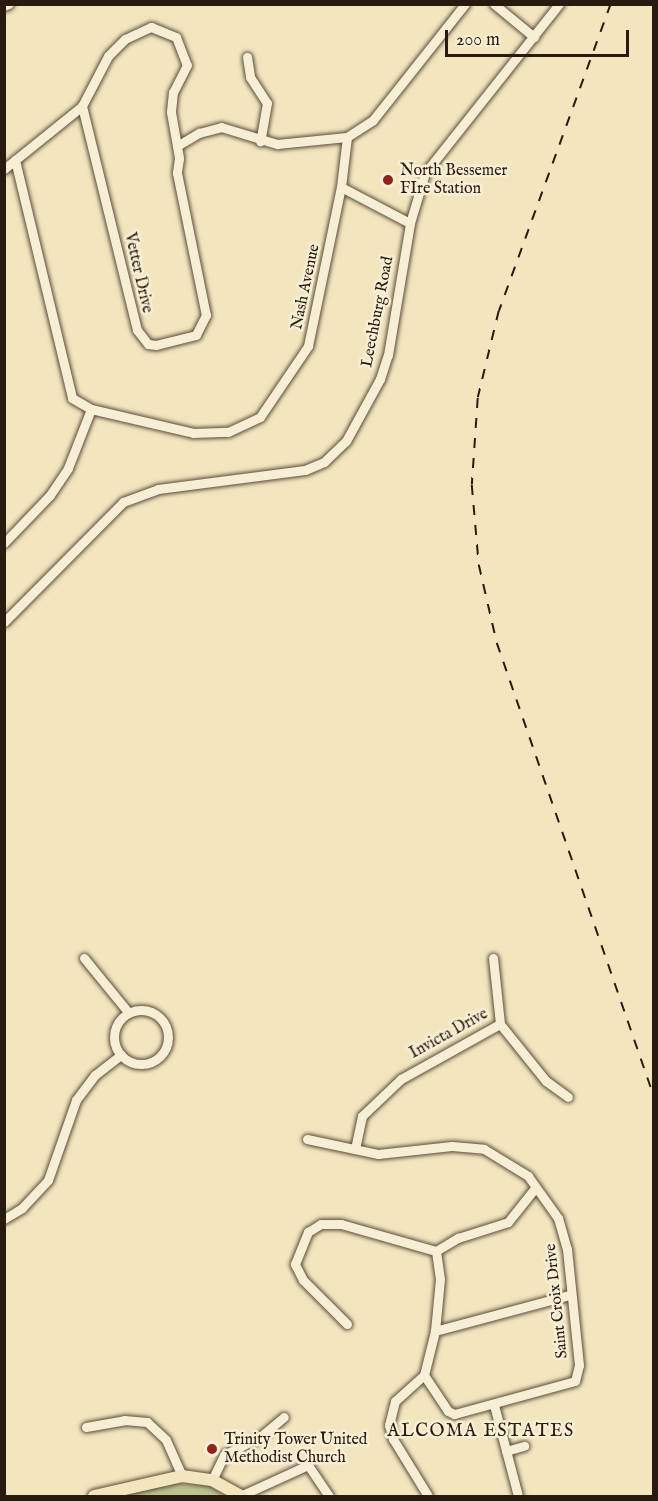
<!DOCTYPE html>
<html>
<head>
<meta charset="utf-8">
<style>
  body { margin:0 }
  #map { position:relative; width:658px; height:1501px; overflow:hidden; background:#f3e6bf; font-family:"IM FELL English",serif }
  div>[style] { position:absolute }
  .green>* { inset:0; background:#bdc490 }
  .roads { filter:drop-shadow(0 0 2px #5b4d3a) drop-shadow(0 0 2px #5b4d3a) }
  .minor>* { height:9px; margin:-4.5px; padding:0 4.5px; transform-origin:4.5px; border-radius:4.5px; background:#f7efd5 }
  .minor>.ring { margin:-4.5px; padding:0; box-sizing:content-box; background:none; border:9px solid #f7efd5; border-radius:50% }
  .major>* { height:12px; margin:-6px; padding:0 6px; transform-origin:6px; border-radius:6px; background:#f3e6bf }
  .rail>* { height:1.5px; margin-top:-0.75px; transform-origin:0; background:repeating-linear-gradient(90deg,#281a0e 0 10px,transparent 0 20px) }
  .dots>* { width:16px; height:16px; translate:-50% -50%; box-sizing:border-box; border:3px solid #f7efd5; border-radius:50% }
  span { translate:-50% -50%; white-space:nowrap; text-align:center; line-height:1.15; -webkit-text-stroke:5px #f7efd5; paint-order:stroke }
  .poi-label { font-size:16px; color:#281a0e }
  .left { translate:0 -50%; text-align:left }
  .street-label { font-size:16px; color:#281a0e }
  .neighbourhood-label { font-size:18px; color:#281a0e; letter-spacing:1.5px }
  .frame { position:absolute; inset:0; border:6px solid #281a0e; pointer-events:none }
  .scale { position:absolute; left:445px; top:30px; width:184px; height:27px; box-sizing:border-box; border:3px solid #281a0e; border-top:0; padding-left:8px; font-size:18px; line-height:21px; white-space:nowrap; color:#281a0e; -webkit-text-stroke:4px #f7efd5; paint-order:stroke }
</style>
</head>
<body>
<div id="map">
  <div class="green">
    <div style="clip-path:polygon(168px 1483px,210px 1486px,224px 1496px,116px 1496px)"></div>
  </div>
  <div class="roads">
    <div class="minor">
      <div style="left:494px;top:4px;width:52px;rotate:39.5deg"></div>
      <div style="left:4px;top:6px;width:5px;rotate:-22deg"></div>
      <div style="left:247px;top:57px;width:20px;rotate:81deg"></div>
      <div style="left:250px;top:77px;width:31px;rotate:57deg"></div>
      <div style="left:267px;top:103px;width:39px;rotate:100deg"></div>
      <div style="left:177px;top:146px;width:26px;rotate:-31deg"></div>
      <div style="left:199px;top:133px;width:23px;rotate:-15deg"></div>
      <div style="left:221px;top:127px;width:59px;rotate:16.9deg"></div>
      <div style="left:277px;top:144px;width:70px;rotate:-5.7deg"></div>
      <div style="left:15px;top:160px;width:245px;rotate:76.5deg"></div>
      <div style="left:72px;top:398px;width:22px;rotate:30deg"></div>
      <div style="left:91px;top:409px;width:105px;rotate:13.2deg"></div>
      <div style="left:193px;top:433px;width:35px;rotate:-2deg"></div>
      <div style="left:228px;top:432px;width:35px;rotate:-25deg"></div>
      <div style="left:260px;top:417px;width:86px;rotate:-55.9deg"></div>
      <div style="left:308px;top:346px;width:162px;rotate:-78.3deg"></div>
      <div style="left:341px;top:187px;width:50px;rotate:-83.2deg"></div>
      <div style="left:347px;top:137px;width:31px;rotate:-33deg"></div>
      <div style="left:373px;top:120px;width:148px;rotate:-51.6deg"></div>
      <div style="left:4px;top:169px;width:100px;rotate:-38.9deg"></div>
      <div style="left:82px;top:106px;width:56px;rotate:-62.5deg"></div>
      <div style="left:108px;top:56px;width:24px;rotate:-45deg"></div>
      <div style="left:125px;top:39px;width:29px;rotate:-25deg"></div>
      <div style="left:151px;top:27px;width:27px;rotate:22deg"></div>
      <div style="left:176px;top:37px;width:30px;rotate:69deg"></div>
      <div style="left:187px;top:65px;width:30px;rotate:117deg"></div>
      <div style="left:173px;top:92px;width:20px;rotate:96deg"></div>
      <div style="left:171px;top:112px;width:47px;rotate:80.1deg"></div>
      <div style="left:179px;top:158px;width:15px;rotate:98deg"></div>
      <div style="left:177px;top:173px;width:145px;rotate:78.5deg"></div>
      <div style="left:206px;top:315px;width:22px;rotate:117deg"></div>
      <div style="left:196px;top:335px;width:41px;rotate:166deg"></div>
      <div style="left:156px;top:345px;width:8px;rotate:-173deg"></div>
      <div style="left:148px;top:344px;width:18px;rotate:-128deg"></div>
      <div style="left:137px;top:330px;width:231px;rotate:-103.8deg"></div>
      <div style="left:341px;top:187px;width:78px;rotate:27.6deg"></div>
      <div style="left:4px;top:543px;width:66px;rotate:-46.2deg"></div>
      <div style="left:50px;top:495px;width:32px;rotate:-56deg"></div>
      <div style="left:68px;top:468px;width:63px;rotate:-68.7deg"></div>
      <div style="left:4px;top:622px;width:169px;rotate:-45.2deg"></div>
      <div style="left:123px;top:502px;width:37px;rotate:-20deg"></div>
      <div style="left:158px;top:489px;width:148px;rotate:-7.4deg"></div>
      <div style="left:305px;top:470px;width:21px;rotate:-23deg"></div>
      <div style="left:324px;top:462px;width:30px;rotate:-44deg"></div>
      <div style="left:346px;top:441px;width:71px;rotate:-61.3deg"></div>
      <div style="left:380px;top:379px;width:25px;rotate:-72deg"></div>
      <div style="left:388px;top:355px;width:134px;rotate:-80.5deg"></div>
      <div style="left:410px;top:223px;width:52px;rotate:-73.3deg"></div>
      <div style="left:425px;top:173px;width:216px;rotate:-51.6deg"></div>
      <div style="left:84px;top:958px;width:70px;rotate:50.8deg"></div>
      <div style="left:493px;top:958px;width:66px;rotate:83.9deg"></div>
      <div class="ring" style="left:114px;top:1010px;width:45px;height:45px"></div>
      <div style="left:500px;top:1024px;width:73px;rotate:51.1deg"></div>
      <div style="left:546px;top:1081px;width:27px;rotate:36deg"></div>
      <div style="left:307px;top:1139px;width:73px;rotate:11.9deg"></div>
      <div style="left:378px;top:1154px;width:74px;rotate:-6.2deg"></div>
      <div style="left:452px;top:1146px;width:32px;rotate:5deg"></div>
      <div style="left:484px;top:1149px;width:52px;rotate:31.5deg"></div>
      <div style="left:528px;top:1176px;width:52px;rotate:54.5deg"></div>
      <div style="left:558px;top:1218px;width:32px;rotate:74deg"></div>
      <div style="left:567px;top:1249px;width:117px;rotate:84.1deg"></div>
      <div style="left:579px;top:1365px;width:16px;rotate:104deg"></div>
      <div style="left:575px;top:1381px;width:125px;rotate:164.7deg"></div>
      <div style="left:454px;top:1414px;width:7px;rotate:-153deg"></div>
      <div style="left:448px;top:1411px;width:43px;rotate:-123.7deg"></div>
      <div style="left:355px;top:1149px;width:34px;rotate:-78deg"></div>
      <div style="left:362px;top:1116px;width:54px;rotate:-43.5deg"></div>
      <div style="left:401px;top:1079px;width:113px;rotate:-29.1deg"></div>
      <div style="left:4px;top:1219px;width:21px;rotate:-31deg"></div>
      <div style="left:22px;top:1208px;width:38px;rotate:-47deg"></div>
      <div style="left:48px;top:1180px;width:85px;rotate:-70.7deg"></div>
      <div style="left:76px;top:1100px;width:31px;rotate:-53deg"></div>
      <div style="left:95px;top:1075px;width:33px;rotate:-38deg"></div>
      <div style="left:436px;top:1251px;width:26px;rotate:-31deg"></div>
      <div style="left:458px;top:1238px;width:52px;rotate:-17.7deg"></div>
      <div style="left:508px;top:1222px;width:43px;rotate:-51.5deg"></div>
      <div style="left:347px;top:1324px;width:62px;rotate:-135deg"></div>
      <div style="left:303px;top:1280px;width:18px;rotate:-117deg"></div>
      <div style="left:295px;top:1264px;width:35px;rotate:-68deg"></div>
      <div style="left:308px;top:1232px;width:15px;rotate:-32deg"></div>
      <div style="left:321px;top:1224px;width:20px"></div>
      <div style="left:341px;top:1224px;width:99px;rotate:15.9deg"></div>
      <div style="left:436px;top:1251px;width:28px;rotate:82deg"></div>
      <div style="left:440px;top:1279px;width:52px;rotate:95.5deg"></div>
      <div style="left:435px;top:1331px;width:45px;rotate:104deg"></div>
      <div style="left:424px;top:1375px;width:39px;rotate:138deg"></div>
      <div style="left:395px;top:1401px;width:25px;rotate:104deg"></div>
      <div style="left:389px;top:1425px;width:15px;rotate:74deg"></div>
      <div style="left:393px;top:1439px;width:67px;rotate:58.4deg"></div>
      <div style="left:435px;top:1331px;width:139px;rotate:-15deg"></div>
      <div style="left:494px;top:1405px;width:94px;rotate:75.2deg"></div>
      <div style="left:86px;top:1427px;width:39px;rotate:-10deg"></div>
      <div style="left:124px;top:1420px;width:23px;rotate:5deg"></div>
      <div style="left:147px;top:1422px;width:26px;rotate:43deg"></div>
      <div style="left:166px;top:1440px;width:39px;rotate:66deg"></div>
      <div style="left:506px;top:1451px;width:19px;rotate:-16deg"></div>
      <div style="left:212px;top:1480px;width:28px;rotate:-64deg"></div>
      <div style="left:224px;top:1455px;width:40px;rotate:-26.6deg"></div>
      <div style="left:260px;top:1437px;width:31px;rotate:-40deg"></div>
      <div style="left:240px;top:1496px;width:75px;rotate:-24.5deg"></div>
      <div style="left:308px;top:1465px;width:37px;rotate:56deg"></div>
    </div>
    <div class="major">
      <div style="left:94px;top:1496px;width:90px;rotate:-12.8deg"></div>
      <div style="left:182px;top:1476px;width:30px;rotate:8deg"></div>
      <div style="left:212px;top:1480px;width:33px;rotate:29deg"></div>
    </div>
  </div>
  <div class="rail">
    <div style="left:611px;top:4px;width:327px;rotate:110deg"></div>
    <div style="left:499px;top:311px;width:89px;rotate:103.6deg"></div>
    <div style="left:478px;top:398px;width:87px;rotate:93.9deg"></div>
    <div style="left:472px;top:485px;width:80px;rotate:85deg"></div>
    <div style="left:479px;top:565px;width:80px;rotate:77deg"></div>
    <div style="left:497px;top:643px;width:479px;rotate:70.9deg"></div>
  </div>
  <div class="dots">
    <div style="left:388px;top:180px;background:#8f2418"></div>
    <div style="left:212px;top:1449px;background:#8f2418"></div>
  </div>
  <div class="poi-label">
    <span class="left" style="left:400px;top:180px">North Bessemer<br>FIre Station</span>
    <span class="left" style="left:224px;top:1449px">Trinity Tower United<br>Methodist Church</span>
  </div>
  <div class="street-label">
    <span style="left:138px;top:273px;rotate:77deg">Vetter Drive</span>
    <span style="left:306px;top:287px;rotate:-78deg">Nash Avenue</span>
    <span style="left:378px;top:312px;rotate:-79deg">Leechburg Road</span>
    <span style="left:449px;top:1034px;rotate:-29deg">Invicta Drive</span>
    <span style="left:557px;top:1301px;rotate:-96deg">Saint Croix Drive</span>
  </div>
  <div class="neighbourhood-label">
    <span style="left:481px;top:1432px">ALCOMA ESTATES</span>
  </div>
  <div class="frame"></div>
  <div class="scale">200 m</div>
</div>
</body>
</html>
